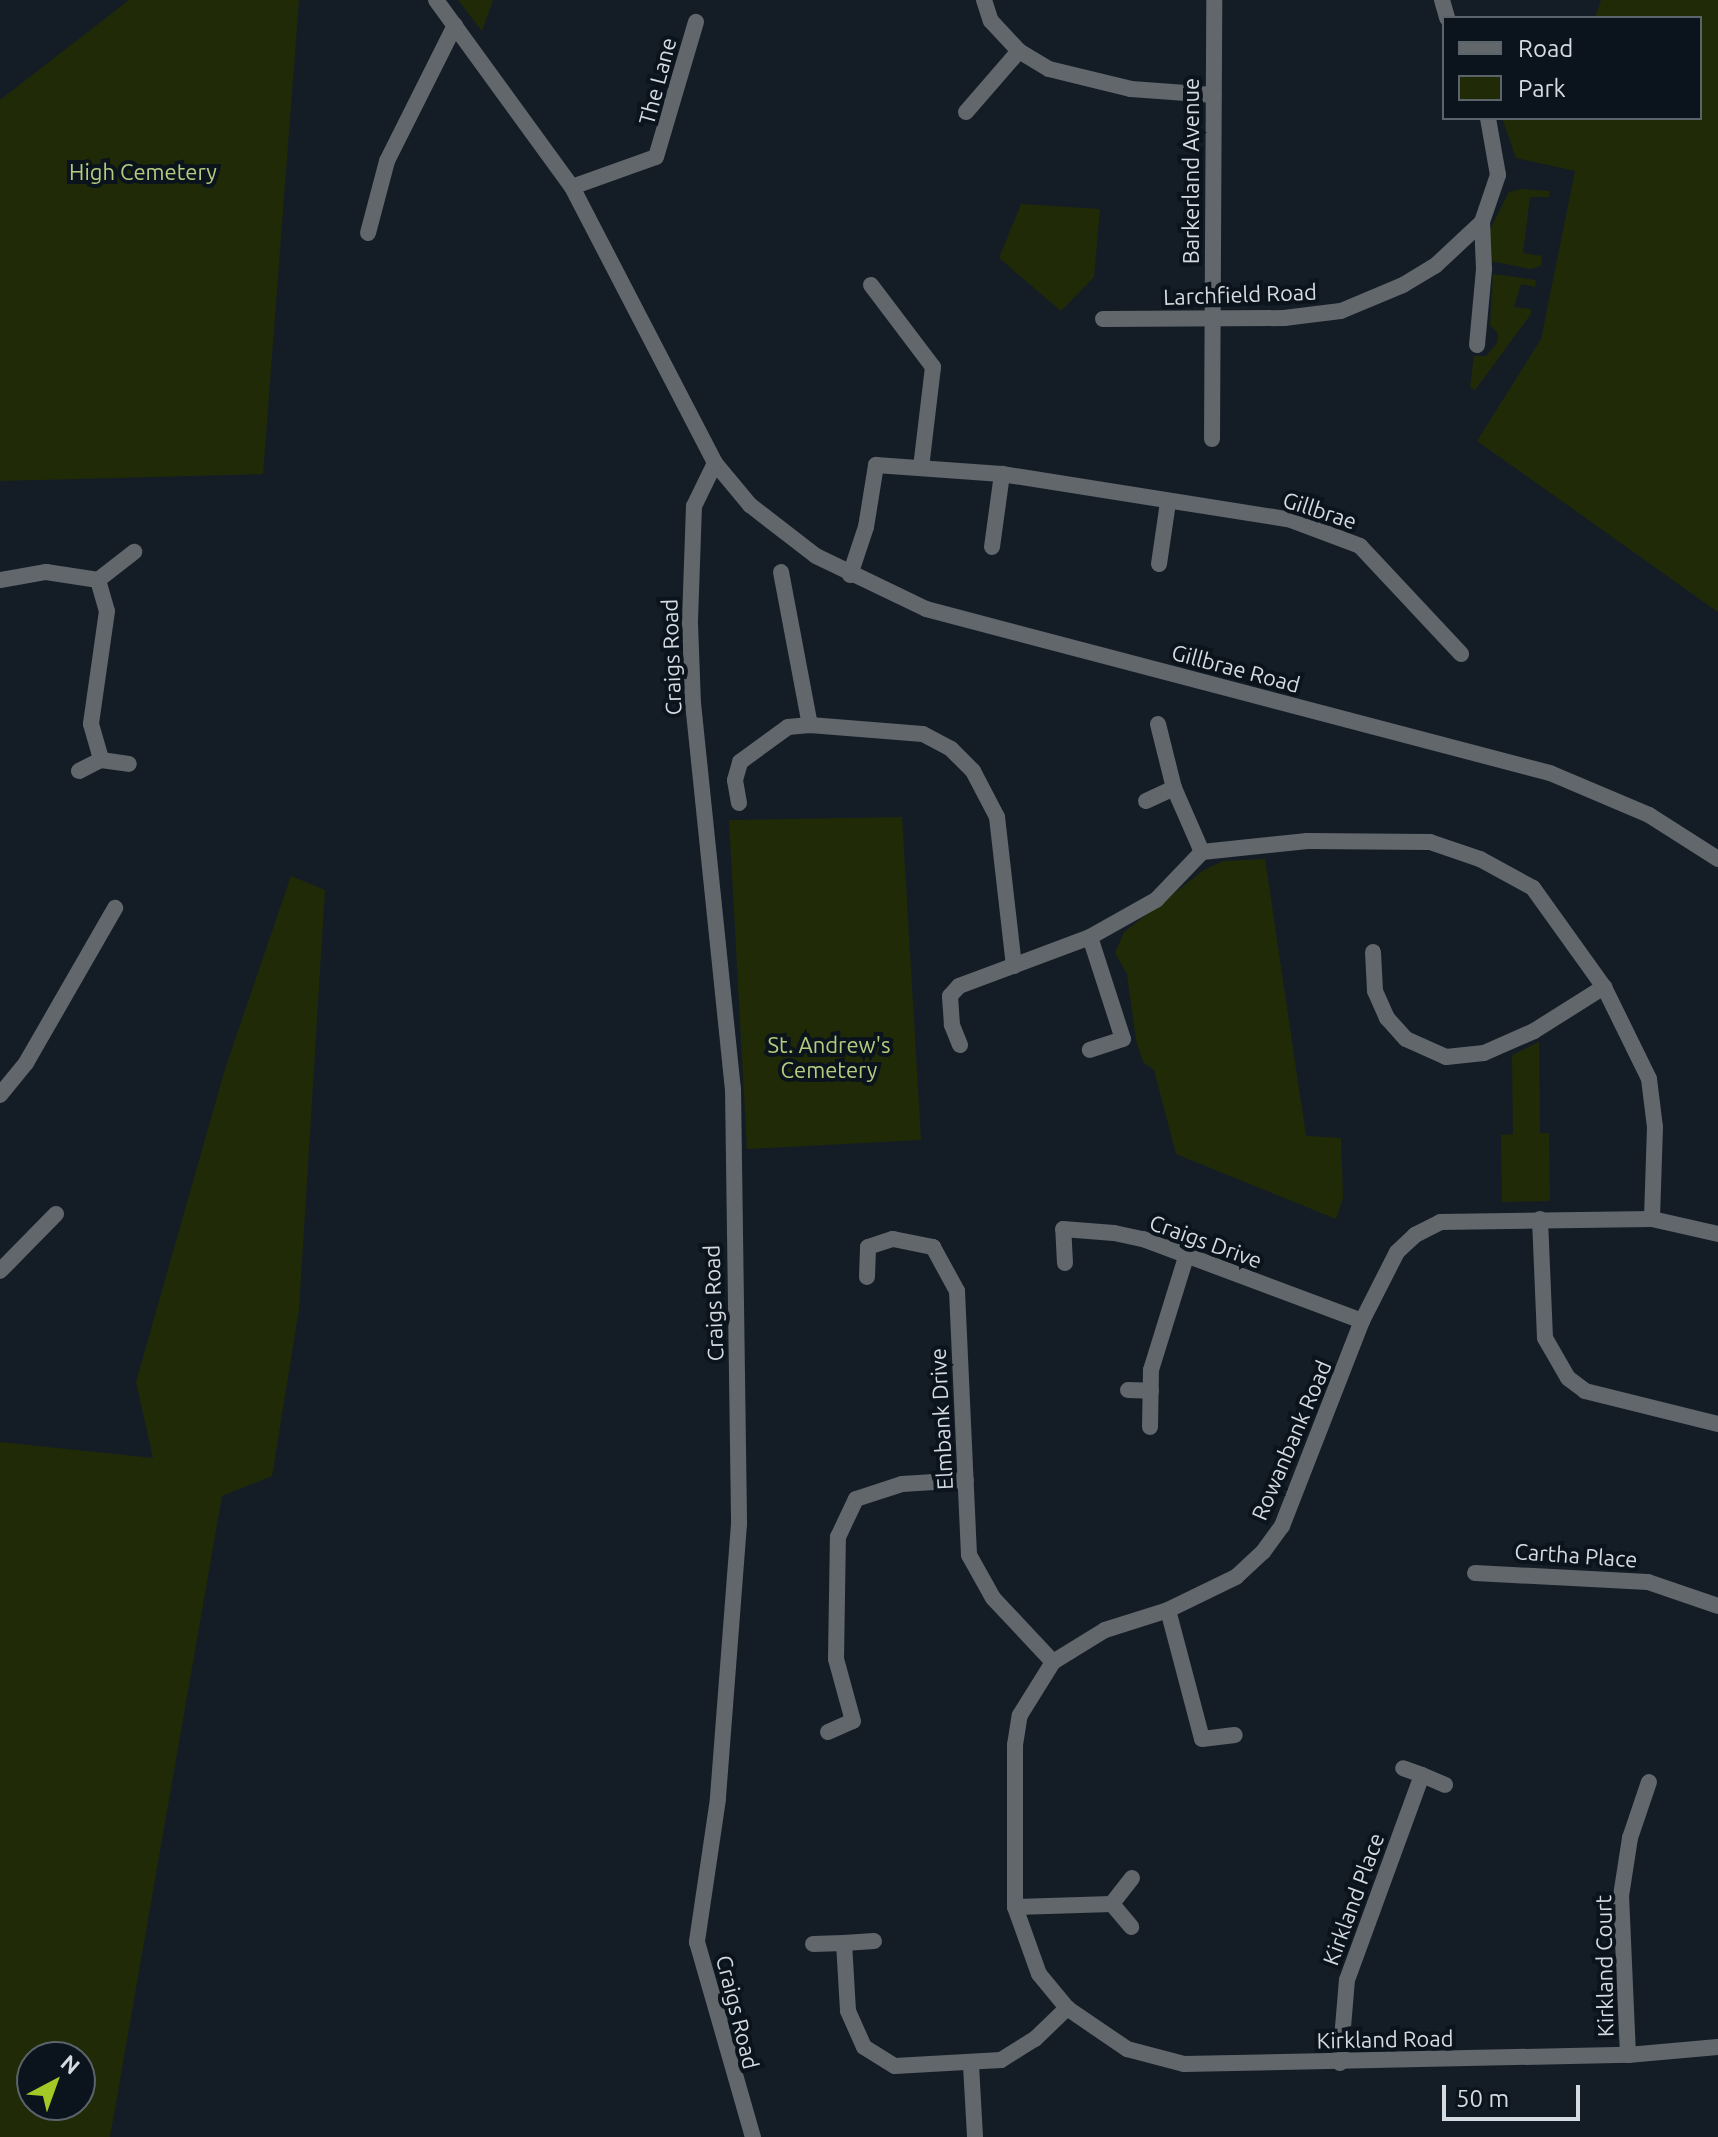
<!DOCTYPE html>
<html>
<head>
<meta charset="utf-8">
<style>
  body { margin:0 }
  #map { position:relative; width:1718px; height:2137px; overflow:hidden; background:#141d26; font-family:Ubuntu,sans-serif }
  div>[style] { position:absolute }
  .green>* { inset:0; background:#212a07 }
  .minor>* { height:16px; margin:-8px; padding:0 8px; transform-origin:8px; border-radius:8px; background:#62676c }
  .tertiary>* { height:16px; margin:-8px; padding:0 8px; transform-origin:8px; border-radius:8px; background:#62676c }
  span { translate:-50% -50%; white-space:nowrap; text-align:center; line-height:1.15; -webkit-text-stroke:8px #0b141c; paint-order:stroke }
  .street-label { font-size:22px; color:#d5dbe1 }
  .park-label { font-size:22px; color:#b5cc80 }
  .legend { position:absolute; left:1442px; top:16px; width:260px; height:104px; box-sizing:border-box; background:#0b141c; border:2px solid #5c646b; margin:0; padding:10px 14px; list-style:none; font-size:24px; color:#d5dbe1 }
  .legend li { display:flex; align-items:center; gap:16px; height:40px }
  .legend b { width:40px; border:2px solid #5c646b }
  .north { position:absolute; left:16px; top:2041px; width:80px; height:80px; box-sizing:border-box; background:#0b141c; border:2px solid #5c646b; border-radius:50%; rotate:41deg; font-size:22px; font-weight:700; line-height:32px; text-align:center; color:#d5dbe1 }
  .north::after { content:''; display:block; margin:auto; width:28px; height:36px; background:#a3c926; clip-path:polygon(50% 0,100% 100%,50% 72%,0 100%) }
  .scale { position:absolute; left:1442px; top:2085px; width:138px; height:36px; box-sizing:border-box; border:4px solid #d5dbe1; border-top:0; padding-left:10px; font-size:24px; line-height:28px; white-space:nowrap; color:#d5dbe1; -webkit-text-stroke:6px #0b141c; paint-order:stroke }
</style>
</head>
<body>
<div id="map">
  <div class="green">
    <div style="clip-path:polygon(129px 0,299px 0,263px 474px,0 481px,0 100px)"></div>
    <div style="clip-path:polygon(458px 0,493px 0,482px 31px)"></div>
    <div style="clip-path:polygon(1601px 0,1718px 0,1718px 612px,1477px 441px,1541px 339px,1575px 171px,1516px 158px,1502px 118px,1700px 118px,1700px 18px,1595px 18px)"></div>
    <div style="clip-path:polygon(1521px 189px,1549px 191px,1549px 197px,1530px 197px,1523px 253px,1542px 256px,1541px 266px,1531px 269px,1490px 261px,1489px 231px,1509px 192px)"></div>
    <div style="clip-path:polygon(1021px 204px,1100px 209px,1094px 277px,1061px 311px,999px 258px)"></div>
    <div style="clip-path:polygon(1493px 274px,1536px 280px,1535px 287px,1521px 284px,1514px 307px,1531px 309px,1531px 314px,1475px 390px,1470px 387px,1474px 356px,1486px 356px,1497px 343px,1498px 334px,1490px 325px)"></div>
    <div style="clip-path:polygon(902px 817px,921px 1140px,747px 1149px,729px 820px)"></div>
    <div style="clip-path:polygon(1265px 859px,1306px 1136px,1341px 1138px,1343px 1198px,1336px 1219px,1176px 1154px,1154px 1070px,1143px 1062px,1136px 1040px,1127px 974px,1115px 953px,1124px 932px,1204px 870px,1223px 861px)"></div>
    <div style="clip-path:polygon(evenodd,291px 876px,325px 890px,299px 1309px,272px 1476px,222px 1496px,110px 2137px,0 2137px,0 1442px,153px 1458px,136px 1382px,225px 1069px,291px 876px,32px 2057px,80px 2057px,80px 2105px,32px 2105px,32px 2057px)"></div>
    <div style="clip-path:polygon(1539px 1042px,1540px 1133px,1549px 1133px,1550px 1201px,1502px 1202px,1501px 1135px,1513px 1134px,1512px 1055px)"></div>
  </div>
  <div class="minor">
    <div style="left:984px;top:0;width:22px;rotate:72deg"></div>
    <div style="left:991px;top:21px;width:41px;rotate:47deg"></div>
    <div style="left:1019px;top:51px;width:35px;rotate:31deg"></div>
    <div style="left:1049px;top:69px;width:84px;rotate:13.7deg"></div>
    <div style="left:1131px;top:89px;width:83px;rotate:4.1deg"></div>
    <div style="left:1442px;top:0;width:19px;rotate:74deg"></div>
    <div style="left:966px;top:112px;width:81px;rotate:-49deg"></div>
    <div style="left:572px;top:187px;width:89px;rotate:-19.7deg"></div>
    <div style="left:656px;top:157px;width:141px;rotate:-73.5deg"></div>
    <div style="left:368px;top:233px;width:74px;rotate:-75.2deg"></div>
    <div style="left:387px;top:161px;width:152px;rotate:-63.4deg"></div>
    <div style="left:871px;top:285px;width:103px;rotate:52.9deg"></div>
    <div style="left:933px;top:367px;width:101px;rotate:96.8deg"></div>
    <div style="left:1103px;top:319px;width:181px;rotate:-0.3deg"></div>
    <div style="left:1284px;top:318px;width:57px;rotate:-7deg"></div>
    <div style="left:1341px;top:311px;width:67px;rotate:-22.8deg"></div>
    <div style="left:1403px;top:285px;width:37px;rotate:-31deg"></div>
    <div style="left:1435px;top:266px;width:64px;rotate:-43.1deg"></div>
    <div style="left:1482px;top:222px;width:50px;rotate:-71.2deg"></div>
    <div style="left:1498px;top:175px;width:58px;rotate:-100deg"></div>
    <div style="left:1477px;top:345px;width:76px;rotate:-84.7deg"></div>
    <div style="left:1484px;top:269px;width:47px;rotate:-92.4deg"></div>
    <div style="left:1212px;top:439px;width:439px;rotate:-89.7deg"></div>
    <div style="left:715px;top:463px;width:48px;rotate:116deg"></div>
    <div style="left:694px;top:506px;width:117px;rotate:92deg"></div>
    <div style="left:690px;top:623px;width:80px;rotate:87.9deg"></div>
    <div style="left:693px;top:703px;width:388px;rotate:84.1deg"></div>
    <div style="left:733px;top:1089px;width:435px;rotate:89.2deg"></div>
    <div style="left:739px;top:1524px;width:276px;rotate:94.4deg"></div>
    <div style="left:718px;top:1799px;width:145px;rotate:98.4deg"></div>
    <div style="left:697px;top:1942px;width:203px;rotate:74deg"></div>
    <div style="left:992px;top:547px;width:74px;rotate:-82.2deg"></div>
    <div style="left:1159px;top:564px;width:63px;rotate:-81.7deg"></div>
    <div style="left:781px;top:572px;width:156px;rotate:79.3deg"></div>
    <div style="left:810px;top:725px;width:113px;rotate:4.6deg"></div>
    <div style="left:923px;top:734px;width:32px;rotate:28deg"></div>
    <div style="left:951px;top:749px;width:31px;rotate:45deg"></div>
    <div style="left:973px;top:771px;width:52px;rotate:62.4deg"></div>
    <div style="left:997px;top:817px;width:150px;rotate:83.5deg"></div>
    <div style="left:850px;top:575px;width:51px;rotate:-71.6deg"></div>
    <div style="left:866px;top:527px;width:63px;rotate:-80.8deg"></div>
    <div style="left:876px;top:465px;width:126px;rotate:4.1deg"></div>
    <div style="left:1002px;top:474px;width:293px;rotate:9deg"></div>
    <div style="left:1291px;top:520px;width:74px;rotate:20.6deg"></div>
    <div style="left:1360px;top:546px;width:148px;rotate:46.9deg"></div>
    <div style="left:0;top:580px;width:47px;rotate:-9.9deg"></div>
    <div style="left:46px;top:572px;width:53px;rotate:8.7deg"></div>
    <div style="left:98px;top:580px;width:46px;rotate:-37.9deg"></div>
    <div style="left:98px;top:580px;width:32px;rotate:74deg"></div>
    <div style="left:107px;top:611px;width:114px;rotate:98.1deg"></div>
    <div style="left:91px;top:724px;width:37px;rotate:74deg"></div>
    <div style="left:1158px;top:724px;width:66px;rotate:76deg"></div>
    <div style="left:1174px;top:788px;width:70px;rotate:66.4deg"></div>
    <div style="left:79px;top:771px;width:25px;rotate:-27deg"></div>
    <div style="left:101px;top:760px;width:28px;rotate:8deg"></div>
    <div style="left:1146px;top:801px;width:31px;rotate:-25deg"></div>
    <div style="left:739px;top:803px;width:23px;rotate:-100deg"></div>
    <div style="left:735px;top:780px;width:19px;rotate:-74deg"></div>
    <div style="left:740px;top:762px;width:59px;rotate:-36.1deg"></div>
    <div style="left:788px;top:727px;width:22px;rotate:-5deg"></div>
    <div style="left:1090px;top:937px;width:107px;rotate:72.1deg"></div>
    <div style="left:1123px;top:1039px;width:35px;rotate:162deg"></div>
    <div style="left:1373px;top:952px;width:39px;rotate:87deg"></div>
    <div style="left:1375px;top:991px;width:30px;rotate:66deg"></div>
    <div style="left:1387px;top:1018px;width:28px;rotate:48deg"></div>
    <div style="left:1406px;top:1039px;width:44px;rotate:24.2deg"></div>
    <div style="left:1446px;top:1057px;width:38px;rotate:-6deg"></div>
    <div style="left:1484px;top:1053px;width:55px;rotate:-23.7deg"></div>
    <div style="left:1534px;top:1031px;width:83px;rotate:-32.2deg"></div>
    <div style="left:960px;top:1045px;width:22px;rotate:-112deg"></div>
    <div style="left:952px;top:1025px;width:29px;rotate:-94deg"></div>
    <div style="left:950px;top:996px;width:13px;rotate:-48deg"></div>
    <div style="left:959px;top:986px;width:140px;rotate:-20.5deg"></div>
    <div style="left:1090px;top:937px;width:76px;rotate:-29.3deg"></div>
    <div style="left:1156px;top:900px;width:66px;rotate:-46.2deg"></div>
    <div style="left:1202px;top:852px;width:106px;rotate:-6deg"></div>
    <div style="left:1307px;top:841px;width:123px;rotate:0.5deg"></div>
    <div style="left:1430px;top:842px;width:53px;rotate:18.8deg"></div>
    <div style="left:1480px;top:859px;width:60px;rotate:28.7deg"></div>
    <div style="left:1533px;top:888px;width:122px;rotate:54.4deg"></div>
    <div style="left:1604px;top:987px;width:102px;rotate:63.9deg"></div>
    <div style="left:1649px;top:1079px;width:48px;rotate:82.9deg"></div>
    <div style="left:1655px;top:1127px;width:92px;rotate:91.9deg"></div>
    <div style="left:0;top:1095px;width:41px;rotate:-50.9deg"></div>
    <div style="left:26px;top:1063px;width:179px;rotate:-60.1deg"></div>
    <div style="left:1540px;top:1219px;width:119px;rotate:87.6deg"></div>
    <div style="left:1545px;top:1338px;width:46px;rotate:60.1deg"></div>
    <div style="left:1568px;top:1378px;width:21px;rotate:37deg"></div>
    <div style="left:1585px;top:1391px;width:137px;rotate:13.9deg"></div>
    <div style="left:1065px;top:1263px;width:34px;rotate:-93deg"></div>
    <div style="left:1063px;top:1229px;width:51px;rotate:4.5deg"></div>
    <div style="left:1114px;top:1233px;width:30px;rotate:12deg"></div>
    <div style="left:1143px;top:1239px;width:234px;rotate:20.5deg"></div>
    <div style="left:0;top:1271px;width:80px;rotate:-45.5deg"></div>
    <div style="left:867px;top:1277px;width:30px;rotate:-88deg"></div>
    <div style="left:868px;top:1247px;width:26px;rotate:-18deg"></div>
    <div style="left:893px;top:1239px;width:41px;rotate:11.3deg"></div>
    <div style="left:933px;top:1247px;width:50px;rotate:61.4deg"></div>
    <div style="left:957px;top:1291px;width:264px;rotate:87.4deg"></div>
    <div style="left:969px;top:1555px;width:49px;rotate:60.8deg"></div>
    <div style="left:993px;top:1598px;width:88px;rotate:46.8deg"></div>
    <div style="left:1128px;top:1390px;width:23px;rotate:2deg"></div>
    <div style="left:1150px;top:1427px;width:57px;rotate:-89deg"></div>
    <div style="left:1151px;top:1370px;width:118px;rotate:-72.8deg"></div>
    <div style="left:1475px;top:1573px;width:173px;rotate:3deg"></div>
    <div style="left:1648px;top:1582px;width:74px;rotate:18.9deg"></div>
    <div style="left:1168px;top:1610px;width:133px;rotate:75.2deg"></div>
    <div style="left:1202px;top:1739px;width:33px;rotate:-7deg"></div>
    <div style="left:828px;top:1732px;width:27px;rotate:-24deg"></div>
    <div style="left:853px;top:1721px;width:64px;rotate:-105.3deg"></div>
    <div style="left:836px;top:1659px;width:122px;rotate:-89.1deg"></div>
    <div style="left:838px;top:1537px;width:42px;rotate:-64.7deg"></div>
    <div style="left:856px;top:1499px;width:48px;rotate:-18.1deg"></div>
    <div style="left:902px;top:1484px;width:64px;rotate:-3.6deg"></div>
    <div style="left:1422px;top:1775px;width:25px;rotate:23deg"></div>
    <div style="left:1132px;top:1878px;width:33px;rotate:128deg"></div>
    <div style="left:1112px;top:1904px;width:97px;rotate:178.2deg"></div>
    <div style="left:1015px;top:1907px;width:162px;rotate:-90deg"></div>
    <div style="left:1015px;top:1745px;width:30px;rotate:-81deg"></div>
    <div style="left:1020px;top:1715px;width:62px;rotate:-58.1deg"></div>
    <div style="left:1053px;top:1662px;width:61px;rotate:-31.6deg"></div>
    <div style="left:1105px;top:1630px;width:66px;rotate:-17.6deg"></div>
    <div style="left:1168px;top:1610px;width:76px;rotate:-25.9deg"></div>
    <div style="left:1236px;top:1577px;width:37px;rotate:-43deg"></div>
    <div style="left:1263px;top:1552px;width:32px;rotate:-54deg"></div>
    <div style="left:1282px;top:1526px;width:220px;rotate:-68.7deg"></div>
    <div style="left:1362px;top:1321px;width:77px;rotate:-63.1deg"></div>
    <div style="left:1397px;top:1252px;width:25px;rotate:-43deg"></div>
    <div style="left:1415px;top:1235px;width:28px;rotate:-27deg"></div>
    <div style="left:1440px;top:1222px;width:212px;rotate:-0.8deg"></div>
    <div style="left:1652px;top:1219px;width:68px;rotate:12.8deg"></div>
    <div style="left:1112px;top:1904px;width:30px;rotate:50deg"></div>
    <div style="left:1015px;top:1907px;width:71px;rotate:70.3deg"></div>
    <div style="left:1039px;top:1974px;width:44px;rotate:50.5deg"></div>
    <div style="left:1067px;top:2008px;width:73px;rotate:34.3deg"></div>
    <div style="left:1127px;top:2049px;width:59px;rotate:14.7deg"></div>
    <div style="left:1184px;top:2064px;width:444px;rotate:-1.2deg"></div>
    <div style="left:1628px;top:2055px;width:90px;rotate:-5.1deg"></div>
    <div style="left:874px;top:1941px;width:30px;rotate:176deg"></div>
    <div style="left:844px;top:1943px;width:68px;rotate:86.6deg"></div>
    <div style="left:848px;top:2011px;width:39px;rotate:66deg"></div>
    <div style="left:864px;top:2047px;width:36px;rotate:32deg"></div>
    <div style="left:895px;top:2066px;width:106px;rotate:-3.2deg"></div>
    <div style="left:1001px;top:2060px;width:40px;rotate:-32deg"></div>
    <div style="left:1035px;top:2039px;width:45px;rotate:-44.1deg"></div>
    <div style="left:813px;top:1944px;width:31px;rotate:-2deg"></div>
    <div style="left:1628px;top:2055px;width:159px;rotate:-92.5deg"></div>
    <div style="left:1621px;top:1896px;width:59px;rotate:-81.2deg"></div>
    <div style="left:1630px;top:1838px;width:59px;rotate:-71.3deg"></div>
    <div style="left:1340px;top:2063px;width:83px;rotate:-85.2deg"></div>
    <div style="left:1347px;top:1980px;width:218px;rotate:-69.9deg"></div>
    <div style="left:1422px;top:1775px;width:20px;rotate:-160deg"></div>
    <div style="left:971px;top:2065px;width:72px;rotate:86.8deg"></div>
  </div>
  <div class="tertiary">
    <div style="left:436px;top:0;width:231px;rotate:54deg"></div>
    <div style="left:572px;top:187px;width:311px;rotate:62.6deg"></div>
    <div style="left:715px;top:463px;width:55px;rotate:50.2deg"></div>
    <div style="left:750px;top:505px;width:83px;rotate:37.7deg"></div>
    <div style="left:816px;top:556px;width:122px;rotate:25.7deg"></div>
    <div style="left:926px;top:609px;width:645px;rotate:14.73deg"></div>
    <div style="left:1550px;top:773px;width:108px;rotate:23deg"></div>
    <div style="left:1649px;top:815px;width:82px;rotate:32.5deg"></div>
  </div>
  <div class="street-label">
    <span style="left:657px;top:81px;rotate:-75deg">The Lane</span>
    <span style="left:1191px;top:171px;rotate:-90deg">Barkerland Avenue</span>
    <span style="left:1240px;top:294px;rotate:-2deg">Larchfield Road</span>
    <span style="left:1320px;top:510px;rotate:18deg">Gillbrae</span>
    <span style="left:671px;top:657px;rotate:-92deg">Craigs Road</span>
    <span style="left:1236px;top:668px;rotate:15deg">Gillbrae Road</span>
    <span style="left:1206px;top:1241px;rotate:20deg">Craigs Drive</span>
    <span style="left:713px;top:1303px;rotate:-92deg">Craigs Road</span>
    <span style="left:941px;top:1419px;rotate:-93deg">Elmbank Drive</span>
    <span style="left:1291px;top:1440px;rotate:-67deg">Rowanbank Road</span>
    <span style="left:1576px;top:1555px;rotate:4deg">Cartha Place</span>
    <span style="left:1353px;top:1899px;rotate:-70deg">Kirkland Place</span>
    <span style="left:1604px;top:1966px;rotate:-91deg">Kirkland Court</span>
    <span style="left:738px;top:2012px;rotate:76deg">Craigs Road</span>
    <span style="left:1385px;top:2039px;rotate:-1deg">Kirkland Road</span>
  </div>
  <div class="park-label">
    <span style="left:143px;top:172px">High Cemetery</span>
    <span style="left:829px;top:1057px">St. Andrew's<br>Cemetery</span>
  </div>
  <ul class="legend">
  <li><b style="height:10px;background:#62676c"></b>Road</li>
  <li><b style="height:22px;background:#212a07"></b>Park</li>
  </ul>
  <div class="north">N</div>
  <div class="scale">50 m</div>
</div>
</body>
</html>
